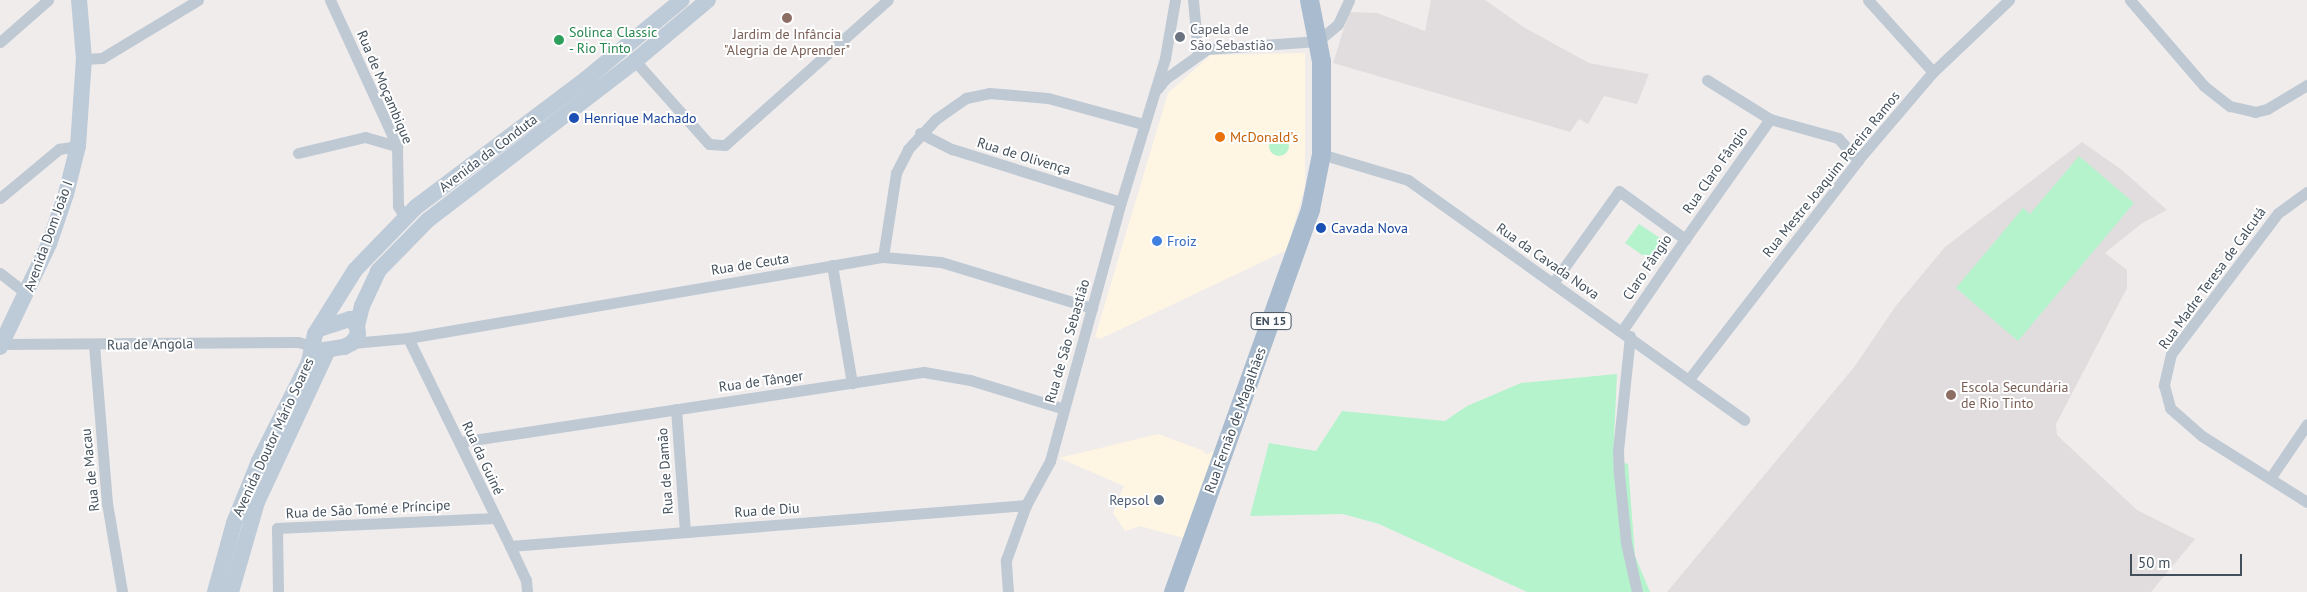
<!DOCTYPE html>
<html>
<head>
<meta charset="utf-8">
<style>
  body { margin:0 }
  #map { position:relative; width:2307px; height:592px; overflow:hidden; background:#f0ecec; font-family:"PT Sans",sans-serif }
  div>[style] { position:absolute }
  .commercial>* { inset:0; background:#fef5e2 }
  .education>* { inset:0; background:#e1ddde }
  .green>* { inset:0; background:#b5f3cc }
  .round { border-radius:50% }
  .street>* { height:11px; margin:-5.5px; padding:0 5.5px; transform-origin:5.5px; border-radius:5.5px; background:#bec9d4 }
  .secondary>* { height:16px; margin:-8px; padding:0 8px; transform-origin:8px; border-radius:8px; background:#bdcad8 }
  .primary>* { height:19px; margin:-9.5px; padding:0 9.5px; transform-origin:9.5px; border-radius:9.5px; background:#a9bccf }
  .dots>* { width:14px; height:14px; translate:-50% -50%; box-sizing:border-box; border:2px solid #fff; border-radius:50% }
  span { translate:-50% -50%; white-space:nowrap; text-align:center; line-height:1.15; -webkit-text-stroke:4px #fff; paint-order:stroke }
  .shield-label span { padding:1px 4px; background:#fff; border:1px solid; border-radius:4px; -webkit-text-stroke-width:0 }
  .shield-label { font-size:12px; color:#43505c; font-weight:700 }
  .worship-label { font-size:14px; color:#5b616d }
  .left { translate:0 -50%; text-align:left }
  .leisure-label { font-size:14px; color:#27864d }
  .education-label { font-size:14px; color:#785e54 }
  .street-label { font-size:14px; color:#43505c }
  .transit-label { font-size:14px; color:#164399 }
  .food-label { font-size:14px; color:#c56008 }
  .shop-label { font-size:14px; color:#366cbe }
  .service-label { font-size:14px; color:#4e5e75 }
  .right { translate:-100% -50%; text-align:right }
  .scale { position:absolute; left:2130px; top:554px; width:112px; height:22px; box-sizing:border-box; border:2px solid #43505c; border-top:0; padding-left:6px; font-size:15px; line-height:18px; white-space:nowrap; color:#43505c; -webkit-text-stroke:4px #fff; paint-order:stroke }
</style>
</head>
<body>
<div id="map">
  <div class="commercial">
    <div style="clip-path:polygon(1305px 53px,1305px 186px,1287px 250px,1100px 339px,1095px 337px,1168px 93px,1211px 55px)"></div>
    <div style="clip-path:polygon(1158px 434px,1204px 451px,1206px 455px,1219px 448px,1187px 539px,1140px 526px,1125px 531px,1113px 513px,1124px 486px,1059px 458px)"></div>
  </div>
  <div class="education">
    <div style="clip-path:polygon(1431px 0,1485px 0,1525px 28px,1589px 63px,1649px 74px,1637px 104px,1604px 96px,1588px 124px,1579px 119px,1570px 132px,1333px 63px,1349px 12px,1377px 13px,1425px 31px)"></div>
    <div style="clip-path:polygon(2082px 142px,2122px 170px,2167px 210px,2141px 224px,2105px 253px,2127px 270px,2127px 288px,2056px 424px,2057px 435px,2137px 510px,2195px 539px,2151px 592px,1667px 592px,1855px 366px,1895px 307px,1945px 247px)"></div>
  </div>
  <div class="green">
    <div class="round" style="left:1269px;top:136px;width:20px;height:20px"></div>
    <div style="clip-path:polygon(2079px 156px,2134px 203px,2018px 341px,1956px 288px,2023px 208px,2030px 214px)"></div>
    <div style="clip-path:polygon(1639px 224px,1669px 244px,1655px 264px,1625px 243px)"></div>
    <div style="clip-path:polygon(1617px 374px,1613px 460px,1628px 464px,1635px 556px,1650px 592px,1527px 592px,1379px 524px,1343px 514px,1250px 516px,1269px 443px,1316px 451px,1342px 411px,1445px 421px,1467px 406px,1521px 383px)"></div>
  </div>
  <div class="street">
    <div style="left:330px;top:0;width:161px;rotate:65.3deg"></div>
    <div style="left:397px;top:146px;width:60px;rotate:89deg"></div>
    <div style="left:398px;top:206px;width:14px;rotate:60deg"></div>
    <div style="left:1193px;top:0;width:54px;rotate:84.7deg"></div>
    <div style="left:1868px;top:0;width:97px;rotate:47.9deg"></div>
    <div style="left:2130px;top:0;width:113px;rotate:49.3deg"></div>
    <div style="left:2204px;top:86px;width:33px;rotate:38deg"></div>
    <div style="left:2230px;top:106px;width:26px;rotate:13deg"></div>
    <div style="left:2255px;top:112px;width:12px;rotate:-14deg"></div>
    <div style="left:2267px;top:109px;width:47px;rotate:-31deg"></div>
    <div style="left:0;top:42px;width:64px;rotate:-41.2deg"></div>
    <div style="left:84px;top:59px;width:18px;rotate:-3deg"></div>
    <div style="left:102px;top:58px;width:112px;rotate:-31.1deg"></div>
    <div style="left:635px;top:61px;width:111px;rotate:48.3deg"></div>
    <div style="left:709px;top:144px;width:16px;rotate:4deg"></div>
    <div style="left:725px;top:145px;width:218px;rotate:-41.7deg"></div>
    <div style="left:1707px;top:80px;width:74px;rotate:31.8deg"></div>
    <div style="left:1770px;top:119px;width:71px;rotate:15.6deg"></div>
    <div style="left:1838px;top:138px;width:30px;rotate:48deg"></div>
    <div style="left:1158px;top:88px;width:11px;rotate:-52deg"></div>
    <div style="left:1165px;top:79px;width:52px;rotate:-35.5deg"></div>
    <div style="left:1207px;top:49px;width:111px;rotate:-4.1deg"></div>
    <div style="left:1318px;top:41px;width:26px;rotate:-40deg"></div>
    <div style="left:1338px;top:24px;width:26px;rotate:-65deg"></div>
    <div style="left:920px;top:133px;width:36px;rotate:27deg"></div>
    <div style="left:952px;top:149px;width:177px;rotate:17.4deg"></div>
    <div style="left:298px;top:153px;width:69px;rotate:-13.4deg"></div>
    <div style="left:365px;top:137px;width:33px;rotate:16deg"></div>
    <div style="left:1321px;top:154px;width:91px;rotate:16.6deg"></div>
    <div style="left:1408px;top:180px;width:413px;rotate:35.5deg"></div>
    <div style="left:2307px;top:192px;width:36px;rotate:144deg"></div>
    <div style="left:2278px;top:213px;width:177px;rotate:127.2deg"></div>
    <div style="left:2171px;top:354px;width:32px;rotate:103deg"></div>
    <div style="left:2164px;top:385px;width:24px;rotate:75deg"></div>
    <div style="left:2170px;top:408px;width:43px;rotate:41.2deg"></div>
    <div style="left:2202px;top:436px;width:124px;rotate:32.2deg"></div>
    <div style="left:0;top:198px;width:77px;rotate:-39.7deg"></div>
    <div style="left:59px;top:149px;width:19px;rotate:-9deg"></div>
    <div style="left:1685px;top:239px;width:147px;rotate:-54.7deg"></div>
    <div style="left:883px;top:257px;width:85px;rotate:-81.2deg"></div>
    <div style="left:896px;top:173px;width:27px;rotate:-63deg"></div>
    <div style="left:908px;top:149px;width:41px;rotate:-47deg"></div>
    <div style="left:936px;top:119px;width:37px;rotate:-35deg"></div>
    <div style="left:966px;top:98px;width:24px;rotate:-12deg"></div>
    <div style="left:989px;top:93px;width:59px;rotate:4.8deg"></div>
    <div style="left:1048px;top:98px;width:98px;rotate:15.3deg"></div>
    <div style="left:832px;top:265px;width:120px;rotate:80.4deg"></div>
    <div style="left:0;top:273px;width:34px;rotate:38deg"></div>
    <div style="left:1553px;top:283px;width:113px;rotate:-54.3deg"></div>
    <div style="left:1619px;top:191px;width:82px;rotate:36deg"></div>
    <div style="left:1685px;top:239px;width:112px;rotate:124.4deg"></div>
    <div style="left:1630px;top:336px;width:115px;rotate:96deg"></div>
    <div style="left:1618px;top:450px;width:24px;rotate:88deg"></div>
    <div style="left:1619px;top:474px;width:69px;rotate:84.2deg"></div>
    <div style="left:1626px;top:543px;width:50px;rotate:77.3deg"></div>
    <div style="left:408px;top:338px;width:232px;rotate:63.9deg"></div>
    <div style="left:510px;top:546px;width:38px;rotate:65deg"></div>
    <div style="left:526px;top:580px;width:12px;rotate:85deg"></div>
    <div style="left:352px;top:343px;width:56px;rotate:-5.1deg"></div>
    <div style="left:408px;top:338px;width:482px;rotate:-9.7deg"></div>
    <div style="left:883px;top:257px;width:58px;rotate:4.9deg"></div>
    <div style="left:941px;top:262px;width:158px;rotate:16.9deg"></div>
    <div style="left:2px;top:344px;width:296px;rotate:-0.4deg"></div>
    <div style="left:298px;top:342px;width:18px;rotate:16deg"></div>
    <div style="left:94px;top:345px;width:159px;rotate:85.3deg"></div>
    <div style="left:107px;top:503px;width:90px;rotate:80.4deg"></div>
    <div style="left:1689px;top:379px;width:277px;rotate:-52.3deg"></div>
    <div style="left:1858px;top:160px;width:116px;rotate:-49.6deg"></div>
    <div style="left:1933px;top:72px;width:105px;rotate:-43.5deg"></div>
    <div style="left:676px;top:409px;width:122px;rotate:85.8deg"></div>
    <div style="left:460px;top:442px;width:469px;rotate:-8.6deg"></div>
    <div style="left:924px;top:372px;width:47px;rotate:9.9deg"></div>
    <div style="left:970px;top:380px;width:98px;rotate:17.1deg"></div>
    <div style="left:2271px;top:477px;width:64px;rotate:-55.8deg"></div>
    <div style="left:510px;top:546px;width:518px;rotate:-4.54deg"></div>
    <div style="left:278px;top:592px;width:64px;rotate:-90.9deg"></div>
    <div style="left:277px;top:528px;width:218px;rotate:-2.6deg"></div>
    <div style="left:1008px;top:592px;width:32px;rotate:-94deg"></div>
    <div style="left:1006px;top:560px;width:59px;rotate:-70deg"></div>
    <div style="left:1026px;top:505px;width:50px;rotate:-61.4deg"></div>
    <div style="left:1050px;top:461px;width:269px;rotate:-74.7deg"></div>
    <div style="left:1121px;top:202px;width:151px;rotate:-73deg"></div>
    <div style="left:1165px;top:58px;width:59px;rotate:-80.2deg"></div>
  </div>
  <div class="secondary">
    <div style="left:357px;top:326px;width:21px;rotate:-76deg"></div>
    <div style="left:362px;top:306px;width:38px;rotate:-65deg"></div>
    <div style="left:378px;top:271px;width:71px;rotate:-45.6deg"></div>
    <div style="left:428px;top:220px;width:261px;rotate:-37.5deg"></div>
    <div style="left:635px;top:61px;width:95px;rotate:-39.9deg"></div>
    <div style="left:0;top:347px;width:114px;rotate:-64.6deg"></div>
    <div style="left:49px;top:244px;width:53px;rotate:-71.2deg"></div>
    <div style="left:66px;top:194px;width:49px;rotate:-76deg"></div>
    <div style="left:78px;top:146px;width:87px;rotate:-86.1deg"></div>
    <div style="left:84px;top:59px;width:59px;rotate:-94.8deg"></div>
    <div style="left:318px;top:351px;width:26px;rotate:-9deg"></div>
    <div style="left:344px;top:347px;width:9px;rotate:-27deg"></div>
    <div style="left:352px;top:343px;width:11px;rotate:-56deg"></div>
    <div style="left:358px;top:334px;width:8px;rotate:-97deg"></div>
    <div style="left:357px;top:326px;width:10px;rotate:-135deg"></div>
    <div style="left:350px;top:319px;width:33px;rotate:162deg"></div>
    <div style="left:215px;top:592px;width:72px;rotate:-74.6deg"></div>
    <div style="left:234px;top:523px;width:67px;rotate:-68deg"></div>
    <div style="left:259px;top:461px;width:111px;rotate:-63.2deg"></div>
    <div style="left:309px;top:362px;width:29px;rotate:-78deg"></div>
    <div style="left:315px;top:334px;width:75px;rotate:-58deg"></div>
    <div style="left:355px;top:270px;width:88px;rotate:-45.9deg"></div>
    <div style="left:416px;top:207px;width:213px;rotate:-37deg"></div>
    <div style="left:586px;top:79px;width:124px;rotate:-39.5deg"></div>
    <div style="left:231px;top:592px;width:94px;rotate:-73.9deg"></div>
    <div style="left:257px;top:502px;width:166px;rotate:-65deg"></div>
  </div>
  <div class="primary">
    <div style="left:1173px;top:592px;width:407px;rotate:-70.3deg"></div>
    <div style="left:1310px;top:209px;width:56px;rotate:-78.7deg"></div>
    <div style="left:1321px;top:154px;width:93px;rotate:-90deg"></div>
    <div style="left:1321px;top:61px;width:62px;rotate:-101.1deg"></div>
  </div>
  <div class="dots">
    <div style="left:787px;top:18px;background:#8d6e63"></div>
    <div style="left:1180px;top:37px;background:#6b7280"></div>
    <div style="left:559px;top:40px;background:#2e9e5b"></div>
    <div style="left:574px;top:118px;background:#1a4fb4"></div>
    <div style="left:1220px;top:137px;background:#e8710a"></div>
    <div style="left:1321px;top:228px;background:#1a4fb4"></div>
    <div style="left:1157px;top:241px;background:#3f7fe0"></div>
    <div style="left:1951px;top:395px;background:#8d6e63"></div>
    <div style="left:1159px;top:500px;background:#5c6f8a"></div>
  </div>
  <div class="shield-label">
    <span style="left:1271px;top:321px">EN 15</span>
  </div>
  <div class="worship-label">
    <span class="left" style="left:1190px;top:37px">Capela de<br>São Sebastião</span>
  </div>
  <div class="leisure-label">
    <span class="left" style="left:569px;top:40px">Solinca Classic<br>- Rio Tinto</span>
  </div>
  <div class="education-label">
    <span style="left:787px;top:42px">Jardim de Infância<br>"Alegria de Aprender"</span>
    <span class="left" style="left:1961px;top:395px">Escola Secundária<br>de Rio Tinto</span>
  </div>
  <div class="street-label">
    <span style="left:385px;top:87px;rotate:67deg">Rua de Moçambique</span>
    <span style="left:488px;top:153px;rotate:-37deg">Avenida da Conduta</span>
    <span style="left:1024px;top:156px;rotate:17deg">Rua de Olivença</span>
    <span style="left:1715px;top:170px;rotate:-55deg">Rua Claro Fângio</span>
    <span style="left:1831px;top:174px;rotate:-51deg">Rua Mestre Joaquim Pereira Ramos</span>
    <span style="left:48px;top:236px;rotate:-70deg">Avenida Dom João I</span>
    <span style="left:1548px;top:261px;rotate:35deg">Rua da Cavada Nova</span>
    <span style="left:750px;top:264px;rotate:-9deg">Rua de Ceuta</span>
    <span style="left:1647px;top:267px;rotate:-56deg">Claro Fângio</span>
    <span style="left:2212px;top:278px;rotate:-54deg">Rua Madre Teresa de Calcutá</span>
    <span style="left:1067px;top:341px;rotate:-74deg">Rua de São Sebastião</span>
    <span style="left:150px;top:344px;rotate:-1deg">Rua de Angola</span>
    <span style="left:761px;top:381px;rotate:-8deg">Rua de Tânger</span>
    <span style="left:1235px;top:420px;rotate:-70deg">Rua Fernão de Magalhães</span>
    <span style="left:273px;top:437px;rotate:-65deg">Avenida Doutor Mário Soares</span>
    <span style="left:483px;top:458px;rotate:65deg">Rua da Guiné</span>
    <span style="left:90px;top:470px;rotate:-96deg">Rua de Macau</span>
    <span style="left:665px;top:471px;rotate:-94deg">Rua de Damão</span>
    <span style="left:368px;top:509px;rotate:-3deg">Rua de São Tomé e Príncipe</span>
    <span style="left:767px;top:510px;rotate:-4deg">Rua de Diu</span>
  </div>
  <div class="transit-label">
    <span class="left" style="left:584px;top:118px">Henrique Machado</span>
    <span class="left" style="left:1331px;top:228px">Cavada Nova</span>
  </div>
  <div class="food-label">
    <span class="left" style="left:1230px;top:137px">McDonald's</span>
  </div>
  <div class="shop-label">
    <span class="left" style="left:1167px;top:241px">Froiz</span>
  </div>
  <div class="service-label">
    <span class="right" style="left:1149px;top:500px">Repsol</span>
  </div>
  <div class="scale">50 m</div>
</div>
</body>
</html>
